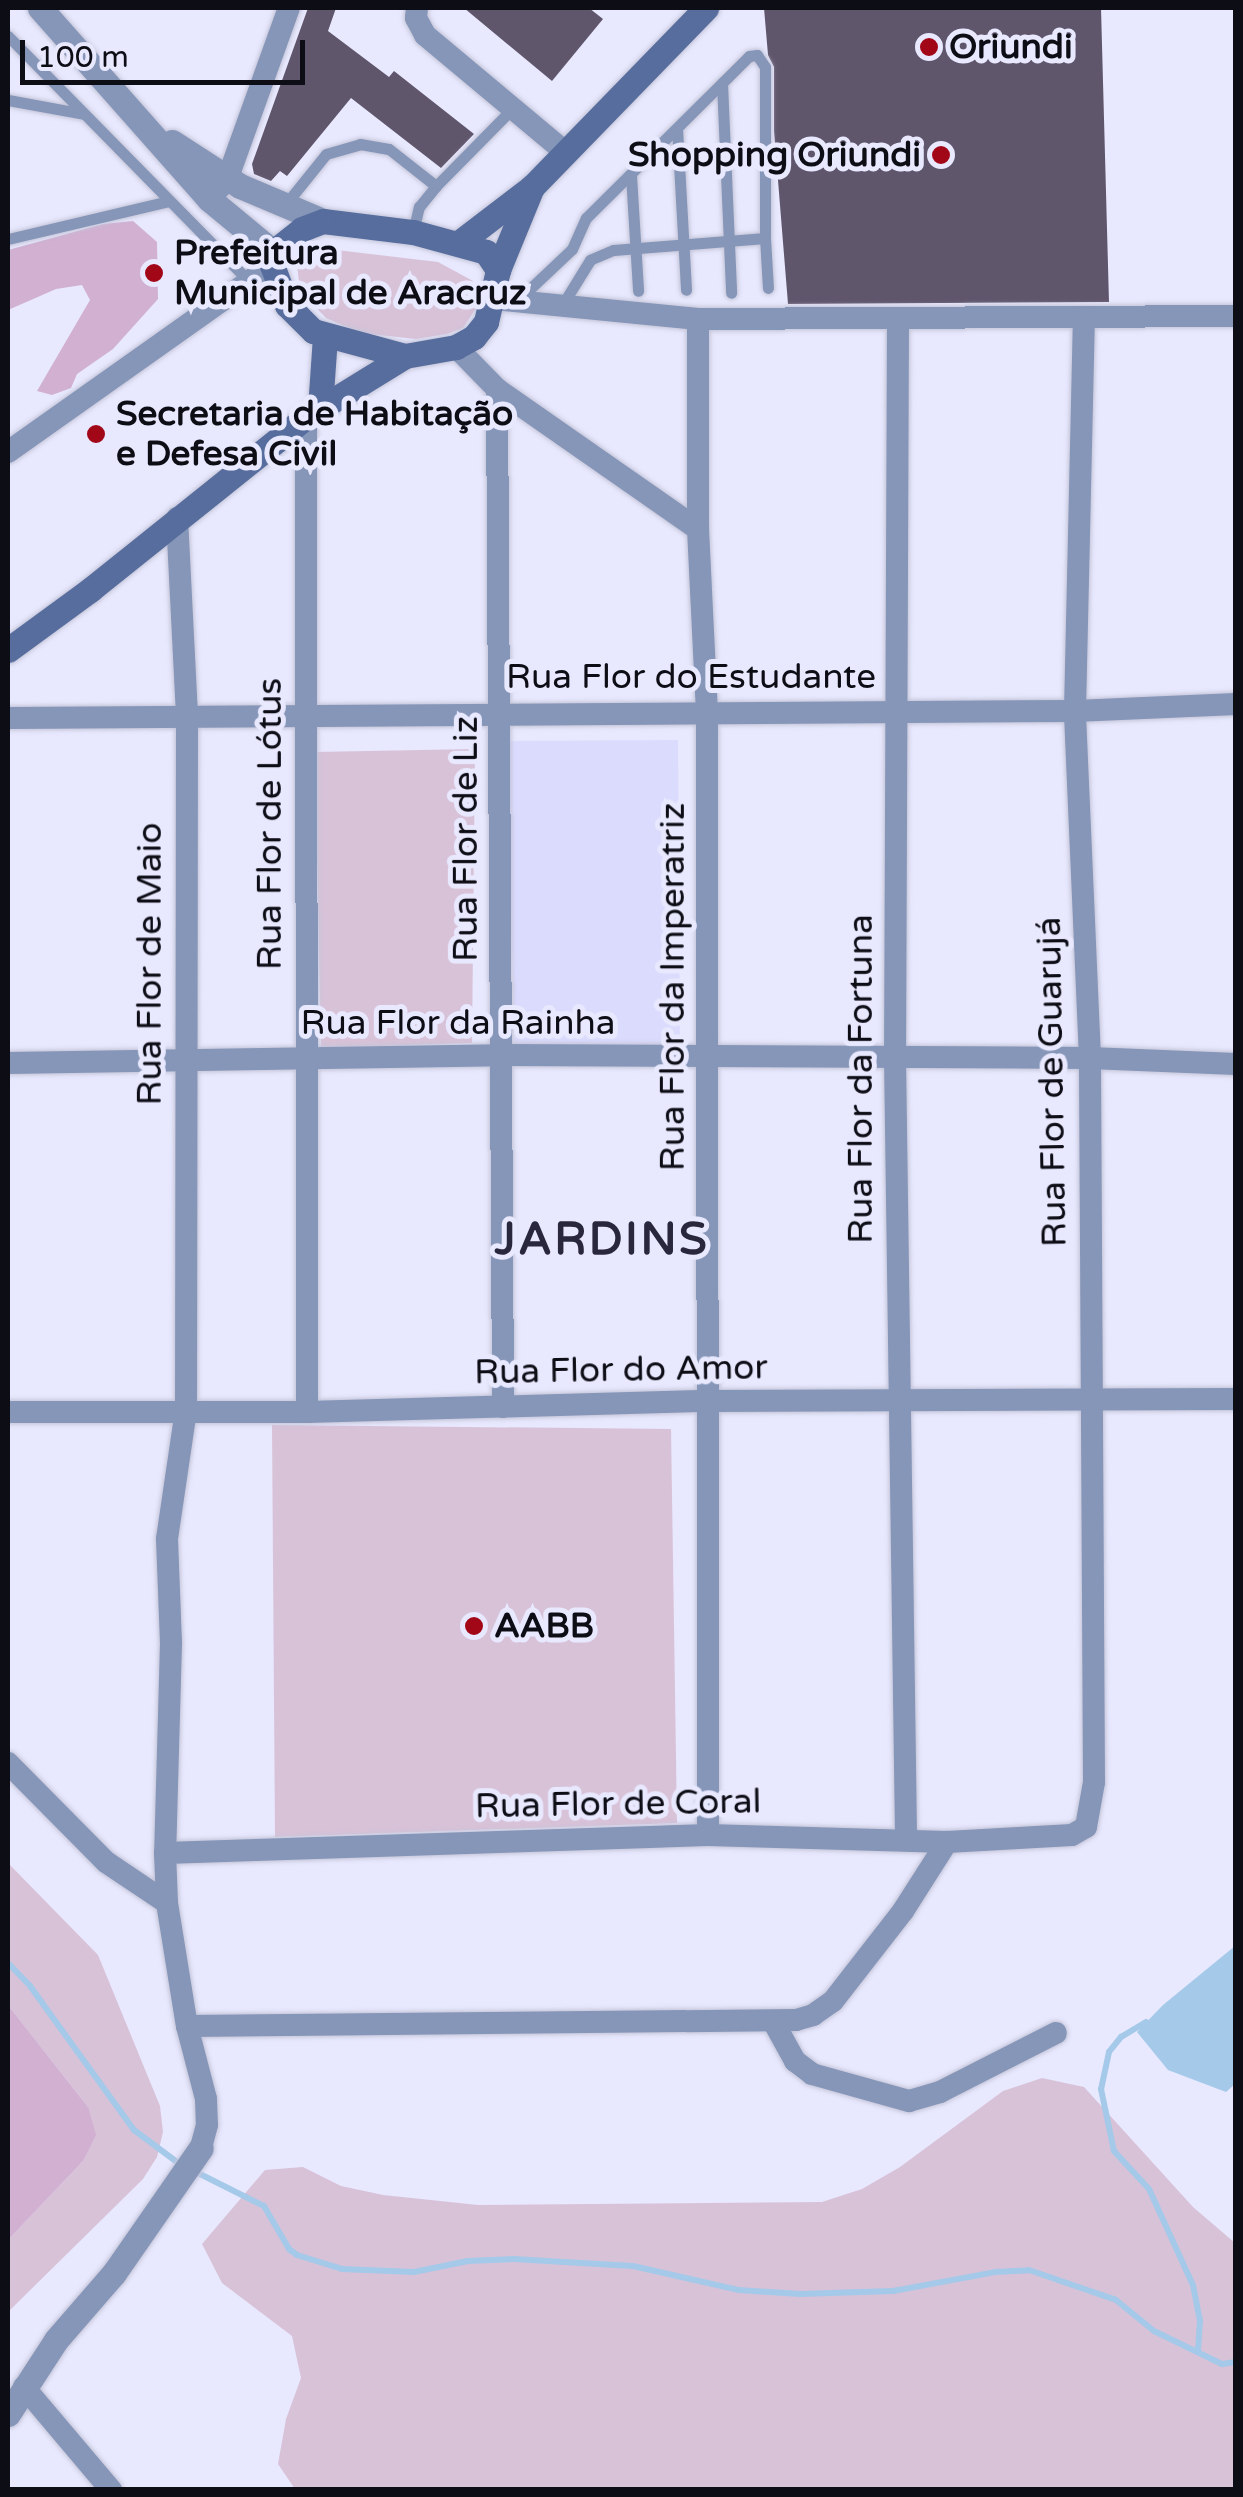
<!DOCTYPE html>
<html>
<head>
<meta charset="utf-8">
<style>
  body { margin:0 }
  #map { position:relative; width:1243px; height:2497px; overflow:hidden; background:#e8e8fe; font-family:"Varela Round",sans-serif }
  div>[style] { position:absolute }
  .built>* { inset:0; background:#dbdbfe }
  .green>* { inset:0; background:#d8c2d8 }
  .forest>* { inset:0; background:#d1b0d2 }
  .water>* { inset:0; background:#a5c9e9 }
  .stream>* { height:6px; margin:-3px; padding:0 3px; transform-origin:3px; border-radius:3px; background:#a5c9e9 }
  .building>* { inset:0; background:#60566c }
  .roads { filter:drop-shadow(0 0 2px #c5c5d9) drop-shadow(0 0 2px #c5c5d9) }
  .service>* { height:11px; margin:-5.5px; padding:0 5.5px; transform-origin:5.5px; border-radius:5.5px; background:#8696b8 }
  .minor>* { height:22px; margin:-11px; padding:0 11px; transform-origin:11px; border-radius:11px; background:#8696b8 }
  .tertiary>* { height:25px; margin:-12.5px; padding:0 12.5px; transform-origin:12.5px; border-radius:12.5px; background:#8696b8 }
  .secondary>* { height:25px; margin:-12.5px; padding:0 12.5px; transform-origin:12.5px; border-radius:12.5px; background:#566d9d }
  .dots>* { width:28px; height:28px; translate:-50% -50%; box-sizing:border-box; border:5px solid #e8e8fe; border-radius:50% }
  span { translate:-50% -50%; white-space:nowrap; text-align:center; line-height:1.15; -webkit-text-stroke:10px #e8e8fe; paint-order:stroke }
  .poi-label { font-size:35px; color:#0d0d16; font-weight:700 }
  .left { translate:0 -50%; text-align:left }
  .right { translate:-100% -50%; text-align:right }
  .street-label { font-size:35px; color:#0d0d16 }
  .district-label { font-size:45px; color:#28273c; font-weight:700; letter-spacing:2.5px }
  .frame { position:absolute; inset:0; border:10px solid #0d0d16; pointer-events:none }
  .scale { position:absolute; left:20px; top:40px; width:285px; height:45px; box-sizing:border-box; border:5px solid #0d0d16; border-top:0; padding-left:12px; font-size:30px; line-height:35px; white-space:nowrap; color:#0d0d16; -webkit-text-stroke:8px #e8e8fe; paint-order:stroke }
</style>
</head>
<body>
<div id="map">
  <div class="built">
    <div style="clip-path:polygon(678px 740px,680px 1048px,515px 1045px,506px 741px)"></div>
  </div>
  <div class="green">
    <div style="clip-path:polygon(311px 247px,438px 262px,473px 281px,479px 304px,463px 328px,447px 334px,416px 339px,360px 333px,326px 318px,300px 291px,297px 265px)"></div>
    <div style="clip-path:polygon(475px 749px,472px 1043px,321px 1048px,315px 752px)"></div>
    <div style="clip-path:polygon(272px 1425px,671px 1429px,677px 1823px,275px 1837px)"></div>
    <div style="clip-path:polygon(8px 1863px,98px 1955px,160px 2106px,163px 2132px,157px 2157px,143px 2179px,8px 2312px,8px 2240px,83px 2161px,88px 2107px,8px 2005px)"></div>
    <div style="clip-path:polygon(1042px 2078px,1084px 2087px,1193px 2207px,1235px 2243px,1235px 2489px,295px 2489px,278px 2464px,286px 2419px,301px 2378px,292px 2336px,222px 2283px,202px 2244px,265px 2170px,303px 2167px,341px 2186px,383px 2195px,478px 2205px,822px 2202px,862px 2189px,900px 2167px,1003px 2091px)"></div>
  </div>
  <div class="forest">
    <div style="clip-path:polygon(133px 221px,157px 242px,158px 299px,113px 349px,77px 374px,71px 388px,52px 395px,37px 391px,90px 300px,82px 285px,56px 289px,8px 310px,8px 250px,103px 224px)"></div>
    <div style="clip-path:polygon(8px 2005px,88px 2107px,96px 2135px,83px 2161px,8px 2240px)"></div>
  </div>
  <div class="water">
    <div style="clip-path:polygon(1235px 1946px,1235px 2084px,1226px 2092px,1168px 2070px,1137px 2032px,1163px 2005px)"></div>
  </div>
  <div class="stream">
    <div style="left:8px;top:1963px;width:32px;rotate:46deg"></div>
    <div style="left:30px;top:1986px;width:178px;rotate:54.2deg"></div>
    <div style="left:134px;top:2130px;width:59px;rotate:36.7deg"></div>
    <div style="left:1146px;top:2022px;width:29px;rotate:149deg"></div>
    <div style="left:1121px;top:2037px;width:19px;rotate:129deg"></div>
    <div style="left:1109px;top:2052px;width:38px;rotate:102deg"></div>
    <div style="left:1101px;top:2089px;width:63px;rotate:78.2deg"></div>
    <div style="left:1114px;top:2151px;width:52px;rotate:47.4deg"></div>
    <div style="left:1149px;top:2189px;width:106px;rotate:65.4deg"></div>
    <div style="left:1193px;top:2285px;width:37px;rotate:79deg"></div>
    <div style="left:1200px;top:2321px;width:28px;rotate:94deg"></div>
    <div style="left:192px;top:2170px;width:80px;rotate:26.6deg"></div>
    <div style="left:264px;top:2206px;width:50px;rotate:59.8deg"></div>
    <div style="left:289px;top:2249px;width:10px;rotate:37deg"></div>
    <div style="left:297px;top:2255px;width:47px;rotate:17.3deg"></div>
    <div style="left:342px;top:2269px;width:72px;rotate:2.4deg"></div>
    <div style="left:414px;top:2272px;width:55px;rotate:-11.5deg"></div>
    <div style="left:468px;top:2261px;width:45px;rotate:-2.5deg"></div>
    <div style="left:513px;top:2259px;width:120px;rotate:3.3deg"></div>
    <div style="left:633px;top:2266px;width:109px;rotate:12.8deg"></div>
    <div style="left:739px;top:2290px;width:61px;rotate:3.8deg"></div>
    <div style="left:800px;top:2294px;width:93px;rotate:-1.8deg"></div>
    <div style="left:893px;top:2291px;width:105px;rotate:-10.5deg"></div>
    <div style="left:996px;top:2272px;width:33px;rotate:-3deg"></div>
    <div style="left:1029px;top:2270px;width:92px;rotate:19deg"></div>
    <div style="left:1116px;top:2300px;width:49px;rotate:39.2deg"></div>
    <div style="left:1154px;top:2331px;width:76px;rotate:25.9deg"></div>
    <div style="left:1222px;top:2364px;width:14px;rotate:-8deg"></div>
  </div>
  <div class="building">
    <div style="clip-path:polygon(308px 8px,336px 8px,328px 31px,389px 77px,394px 71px,474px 134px,441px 168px,351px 98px,287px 176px,280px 171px,271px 181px,254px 174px,252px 164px)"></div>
    <div style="clip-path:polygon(464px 8px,589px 8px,603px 19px,552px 81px)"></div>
    <div style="clip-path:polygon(764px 8px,1101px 8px,1109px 302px,788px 304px,774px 131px,774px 67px,768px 55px)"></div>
  </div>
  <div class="roads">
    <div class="service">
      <div style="left:8px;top:36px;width:344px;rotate:45.5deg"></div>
      <div style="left:722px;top:83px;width:210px;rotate:87.5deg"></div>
      <div style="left:8px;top:100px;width:77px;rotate:10.4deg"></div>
      <div style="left:677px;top:128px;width:162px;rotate:86.8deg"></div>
      <div style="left:631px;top:175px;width:116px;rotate:86.5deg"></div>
      <div style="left:285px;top:205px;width:65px;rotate:-51.2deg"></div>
      <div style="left:326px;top:154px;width:35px;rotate:-16deg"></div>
      <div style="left:360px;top:144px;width:29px;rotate:10deg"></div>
      <div style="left:389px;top:149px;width:60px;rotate:38.2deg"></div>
      <div style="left:413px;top:232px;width:26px;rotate:-77deg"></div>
      <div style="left:419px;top:207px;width:27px;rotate:-51deg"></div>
      <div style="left:436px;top:186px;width:110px;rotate:-45.4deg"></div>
      <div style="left:765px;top:238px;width:50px;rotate:86.6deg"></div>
      <div style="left:8px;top:239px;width:165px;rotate:-13.3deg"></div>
      <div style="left:518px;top:300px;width:74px;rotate:-43.4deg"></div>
      <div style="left:572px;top:249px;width:34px;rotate:-66deg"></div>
      <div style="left:586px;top:218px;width:230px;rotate:-44.8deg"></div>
      <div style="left:749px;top:56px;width:8px;rotate:-7deg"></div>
      <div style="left:757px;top:55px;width:14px;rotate:56deg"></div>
      <div style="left:765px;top:67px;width:171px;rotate:90deg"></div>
      <div style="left:765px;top:238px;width:152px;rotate:175.5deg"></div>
      <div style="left:613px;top:250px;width:25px;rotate:157deg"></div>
      <div style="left:590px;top:260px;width:55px;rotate:121.7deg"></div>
    </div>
    <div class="minor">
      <div style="left:417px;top:8px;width:10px;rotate:96deg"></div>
      <div style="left:416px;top:18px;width:19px;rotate:62deg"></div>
      <div style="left:425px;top:35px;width:184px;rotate:39.9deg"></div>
      <div style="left:209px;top:199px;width:26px;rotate:-47deg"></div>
      <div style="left:227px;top:180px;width:183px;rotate:-70.2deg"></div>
      <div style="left:494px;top:299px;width:205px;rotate:5.6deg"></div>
      <div style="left:698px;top:319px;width:538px;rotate:-0.32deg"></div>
      <div style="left:698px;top:319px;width:210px;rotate:90deg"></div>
      <div style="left:698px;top:529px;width:182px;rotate:87.2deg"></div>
      <div style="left:707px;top:711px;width:1124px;rotate:89.95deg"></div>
      <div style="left:898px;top:319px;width:738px;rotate:90.23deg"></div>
      <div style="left:895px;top:1057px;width:782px;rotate:89.19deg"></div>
      <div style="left:456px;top:347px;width:59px;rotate:45.7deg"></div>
      <div style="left:497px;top:389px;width:1018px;rotate:89.66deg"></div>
      <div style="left:497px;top:389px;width:245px;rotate:34.9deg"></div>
      <div style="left:306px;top:417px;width:995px;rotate:89.94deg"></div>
      <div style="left:8px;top:452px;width:324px;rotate:-35.3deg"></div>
      <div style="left:177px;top:518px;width:198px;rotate:87.1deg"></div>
      <div style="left:187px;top:716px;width:694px;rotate:90.08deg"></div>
      <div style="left:186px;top:1410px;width:130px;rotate:98.4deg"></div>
      <div style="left:167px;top:1539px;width:104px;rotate:87.8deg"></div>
      <div style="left:171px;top:1643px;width:210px;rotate:91.6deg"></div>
      <div style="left:165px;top:1853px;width:50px;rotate:87.7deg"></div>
      <div style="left:167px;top:1903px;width:125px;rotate:80.8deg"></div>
      <div style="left:187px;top:2026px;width:75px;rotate:75.4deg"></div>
      <div style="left:206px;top:2099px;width:26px;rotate:88deg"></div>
      <div style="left:207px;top:2125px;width:24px;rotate:105deg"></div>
      <div style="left:8px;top:718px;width:1067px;rotate:-0.38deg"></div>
      <div style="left:1075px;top:711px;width:161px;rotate:-2.5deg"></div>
      <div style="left:8px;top:1063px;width:493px;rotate:-0.9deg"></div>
      <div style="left:501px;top:1055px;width:589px;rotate:0.29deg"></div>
      <div style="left:1090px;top:1058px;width:146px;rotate:2.4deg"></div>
      <div style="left:8px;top:1412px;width:299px"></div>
      <div style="left:307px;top:1412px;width:401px;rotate:-1.6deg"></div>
      <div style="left:708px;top:1401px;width:528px;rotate:-0.22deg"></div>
      <div style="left:8px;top:1763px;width:139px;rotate:45.3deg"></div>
      <div style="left:106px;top:1862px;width:73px;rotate:33.9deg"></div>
      <div style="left:165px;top:1853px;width:543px;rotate:-1.9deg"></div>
      <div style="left:708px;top:1835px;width:239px;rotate:1.7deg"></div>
      <div style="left:947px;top:1842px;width:125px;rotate:-3.2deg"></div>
      <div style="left:1072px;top:1835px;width:16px;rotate:-30deg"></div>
      <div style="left:1086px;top:1827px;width:46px;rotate:-79.9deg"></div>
      <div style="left:1094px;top:1782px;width:724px;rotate:-90.32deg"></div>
      <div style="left:1090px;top:1058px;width:347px;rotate:-92.5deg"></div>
      <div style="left:1075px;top:711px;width:393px;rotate:-88.7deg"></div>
      <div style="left:773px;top:2021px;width:46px;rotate:61.2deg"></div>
      <div style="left:795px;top:2061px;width:21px;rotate:37deg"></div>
      <div style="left:812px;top:2074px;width:101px;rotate:15.6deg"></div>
      <div style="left:909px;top:2101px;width:32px;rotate:-16deg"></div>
      <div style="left:940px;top:2092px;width:130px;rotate:-27deg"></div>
      <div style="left:187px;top:2026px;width:609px;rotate:-0.56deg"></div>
      <div style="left:796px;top:2020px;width:18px;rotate:-16deg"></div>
      <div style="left:813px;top:2015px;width:24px;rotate:-35deg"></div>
      <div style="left:833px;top:2001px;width:114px;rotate:-52.1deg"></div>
      <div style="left:903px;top:1911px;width:82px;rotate:-57.5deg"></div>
      <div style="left:24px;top:2387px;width:135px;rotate:49.8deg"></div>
    </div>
    <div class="tertiary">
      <div style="left:40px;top:8px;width:255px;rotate:48.5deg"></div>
      <div style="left:209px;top:199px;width:83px;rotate:39.6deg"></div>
      <div style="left:172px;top:142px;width:81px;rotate:32.9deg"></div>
      <div style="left:240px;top:186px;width:90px;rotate:22.9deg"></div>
      <div style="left:8px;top:2414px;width:88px;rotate:-57deg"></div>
      <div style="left:56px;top:2340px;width:89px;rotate:-49.1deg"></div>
      <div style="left:114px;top:2273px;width:152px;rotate:-55.2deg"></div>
    </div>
    <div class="secondary">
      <div style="left:323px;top:221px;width:91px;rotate:7deg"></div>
      <div style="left:413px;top:232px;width:76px;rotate:15.3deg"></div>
      <div style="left:486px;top:252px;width:22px;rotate:56deg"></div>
      <div style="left:498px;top:270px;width:53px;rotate:103deg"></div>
      <div style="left:486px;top:322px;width:19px;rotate:129deg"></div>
      <div style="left:474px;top:337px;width:21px;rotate:151deg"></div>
      <div style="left:456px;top:347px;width:52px;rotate:170deg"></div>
      <div style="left:405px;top:356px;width:95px;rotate:-164.8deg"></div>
      <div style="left:313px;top:331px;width:37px;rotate:-135deg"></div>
      <div style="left:287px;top:305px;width:43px;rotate:-110.6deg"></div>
      <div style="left:272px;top:265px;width:13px;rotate:-86deg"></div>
      <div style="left:273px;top:252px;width:37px;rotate:-38deg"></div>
      <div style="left:302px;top:229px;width:22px;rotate:-21deg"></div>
      <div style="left:460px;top:242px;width:91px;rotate:-37.4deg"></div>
      <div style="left:532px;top:187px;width:250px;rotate:-45.8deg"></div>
      <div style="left:498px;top:270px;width:90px;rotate:-67.7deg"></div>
      <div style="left:320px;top:408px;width:72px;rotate:-86deg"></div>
      <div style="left:8px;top:650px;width:102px;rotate:-36.2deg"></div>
      <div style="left:90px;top:590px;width:277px;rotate:-38.7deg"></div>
      <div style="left:306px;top:417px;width:116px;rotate:-31.6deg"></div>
    </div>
  </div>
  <div class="dots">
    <div style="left:929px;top:47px;background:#a20718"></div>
    <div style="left:941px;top:155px;background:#a20718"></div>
    <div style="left:154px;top:273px;background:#a20718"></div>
    <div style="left:96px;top:434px;background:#a20718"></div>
    <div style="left:474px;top:1626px;background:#a20718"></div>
  </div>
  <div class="poi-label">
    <span class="left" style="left:949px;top:47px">Oriundi</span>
    <span class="right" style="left:921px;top:155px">Shopping Oriundi</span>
    <span class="left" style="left:174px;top:273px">Prefeitura<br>Municipal de Aracruz</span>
    <span class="left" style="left:116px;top:434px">Secretaria de Habitação<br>e Defesa Civil</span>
    <span class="left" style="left:494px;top:1626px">AABB</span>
  </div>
  <div class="street-label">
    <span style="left:691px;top:677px">Rua Flor do Estudante</span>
    <span style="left:270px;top:824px;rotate:-90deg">Rua Flor de Lótus</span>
    <span style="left:466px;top:839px;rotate:-90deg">Rua Flor de Liz</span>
    <span style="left:150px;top:964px;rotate:-90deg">Rua Flor de Maio</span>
    <span style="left:673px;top:987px;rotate:-90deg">Rua Flor da Imperatriz</span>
    <span style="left:458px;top:1023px">Rua Flor da Rainha</span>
    <span style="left:861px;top:1079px;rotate:-90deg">Rua Flor da Fortuna</span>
    <span style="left:1052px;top:1082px;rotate:-91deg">Rua Flor de Guarujá</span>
    <span style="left:621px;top:1370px;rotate:-1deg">Rua Flor do Amor</span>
    <span style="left:618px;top:1804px;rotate:-1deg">Rua Flor de Coral</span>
  </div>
  <div class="district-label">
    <span style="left:602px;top:1241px">JARDINS</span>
  </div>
  <div class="frame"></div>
  <div class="scale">100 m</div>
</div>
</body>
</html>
